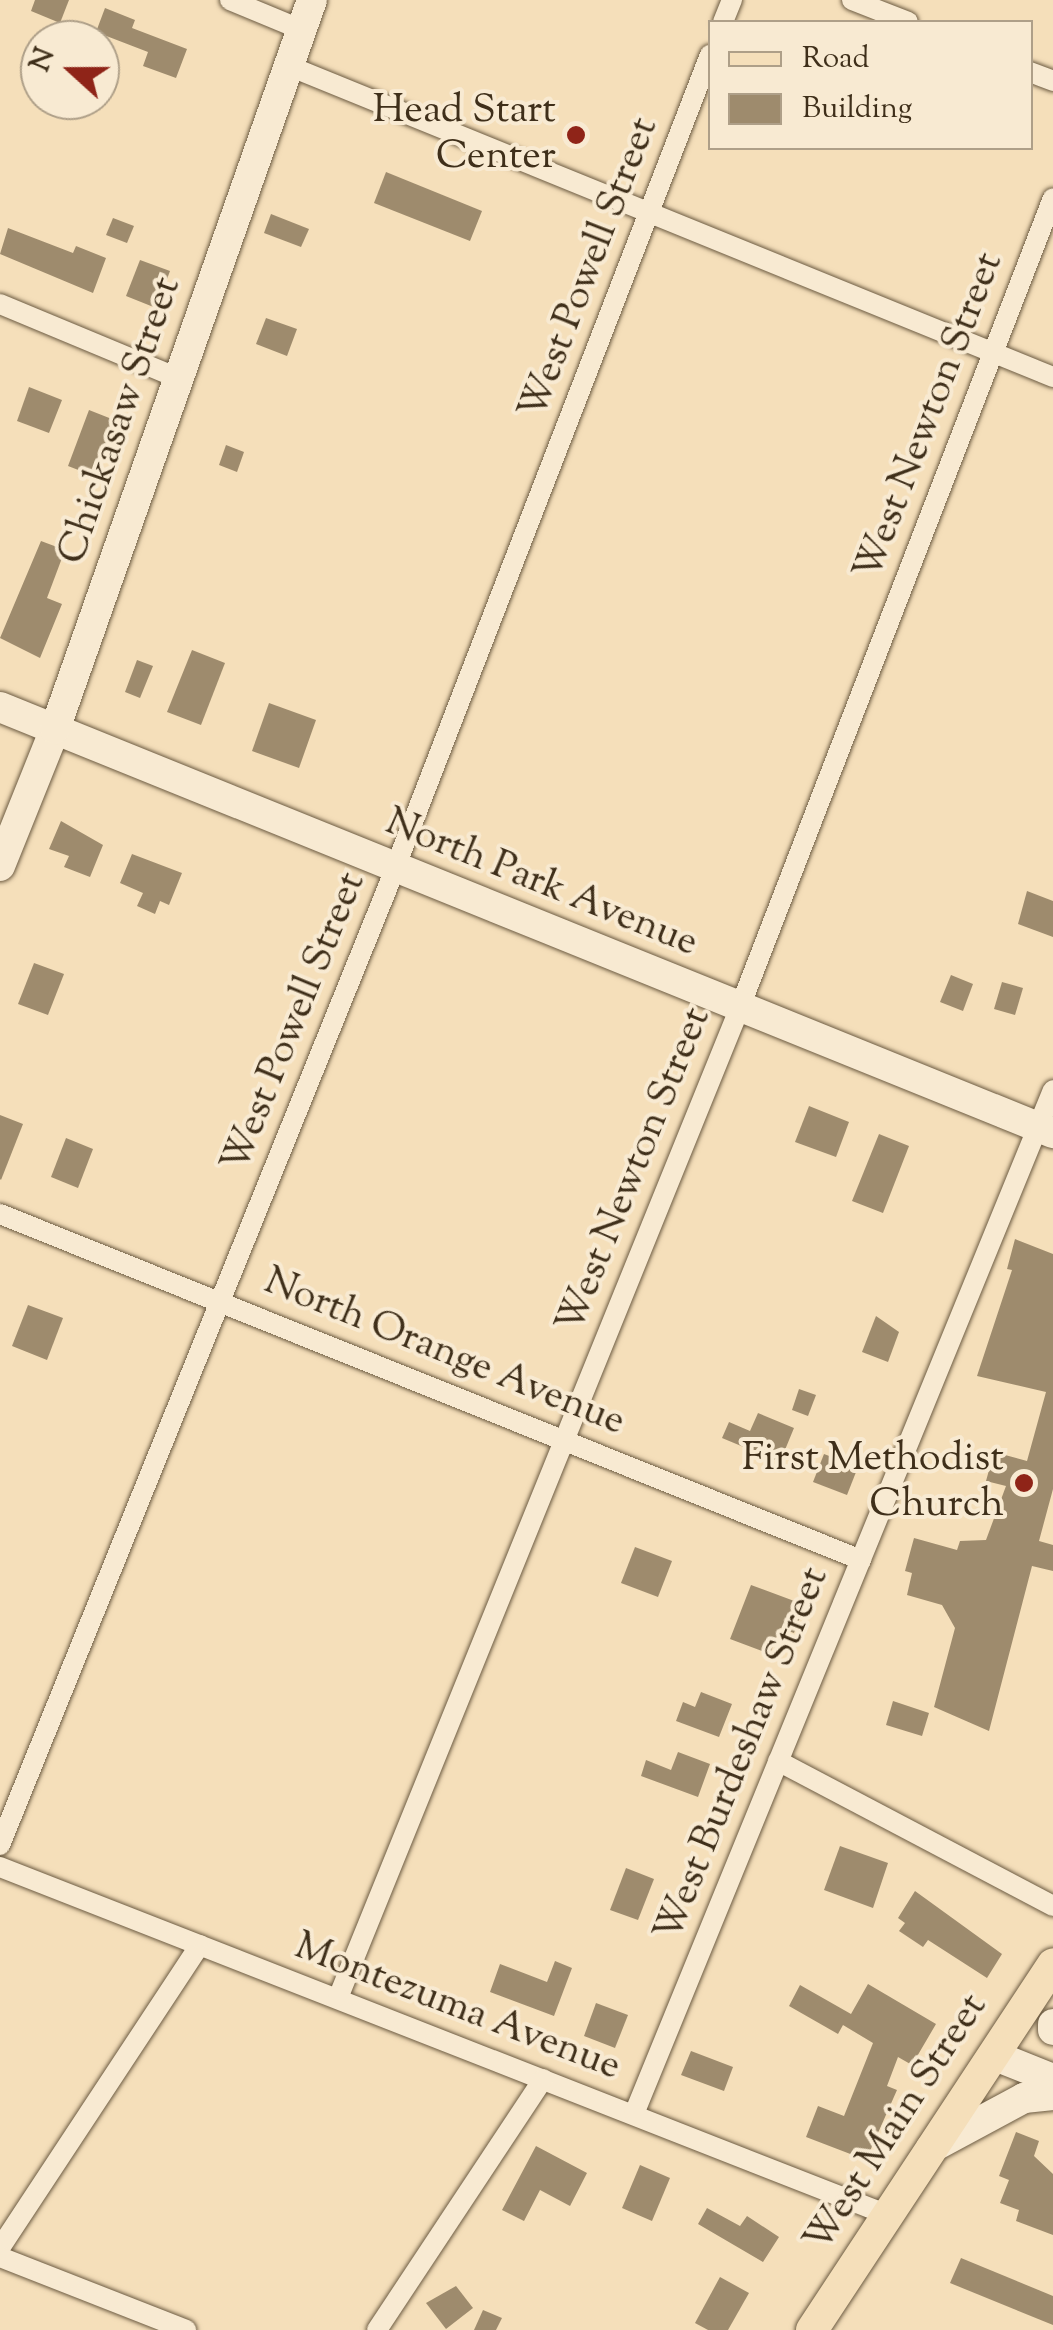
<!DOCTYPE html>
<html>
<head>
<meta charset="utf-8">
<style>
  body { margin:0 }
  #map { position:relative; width:1053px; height:2330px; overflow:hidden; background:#f5dfba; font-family:"Sorts Mill Goudy",serif }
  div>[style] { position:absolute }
  .building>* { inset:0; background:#9e8b6d }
  .roads { filter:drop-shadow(0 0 2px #6c5b42) drop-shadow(0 0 2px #6c5b42) }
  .street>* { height:20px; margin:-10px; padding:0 10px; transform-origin:10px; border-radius:10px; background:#f8ead2 }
  .secondary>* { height:30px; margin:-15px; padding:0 15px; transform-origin:15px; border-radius:15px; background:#f8ead2 }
  .primary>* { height:32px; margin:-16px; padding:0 16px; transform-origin:16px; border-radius:16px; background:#f5dfba }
  .dots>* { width:28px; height:28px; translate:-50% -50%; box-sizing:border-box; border:5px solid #f8ead2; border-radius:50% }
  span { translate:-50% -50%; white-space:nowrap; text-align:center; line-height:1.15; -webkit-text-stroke:8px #f8ead2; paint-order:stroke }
  .poi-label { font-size:40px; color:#3f2f1a }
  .right { translate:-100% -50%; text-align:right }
  .street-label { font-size:40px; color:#3f2f1a }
  .legend { position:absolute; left:708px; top:20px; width:325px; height:130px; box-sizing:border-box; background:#f8ead2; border:2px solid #ae9f88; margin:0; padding:12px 18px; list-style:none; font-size:30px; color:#3f2f1a }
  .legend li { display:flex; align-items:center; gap:20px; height:50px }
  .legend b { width:50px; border:2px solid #ae9f88 }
  .north { position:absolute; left:20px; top:20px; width:100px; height:100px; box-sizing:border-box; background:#f8ead2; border:2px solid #ae9f88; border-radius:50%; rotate:291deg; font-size:28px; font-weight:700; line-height:40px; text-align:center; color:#3f2f1a }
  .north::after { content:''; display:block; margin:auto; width:35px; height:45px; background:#8f2418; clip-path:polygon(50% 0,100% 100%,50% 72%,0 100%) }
</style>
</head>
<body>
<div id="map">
  <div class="building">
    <div style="clip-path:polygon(35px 0,69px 0,60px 23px,31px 11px)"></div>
    <div style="clip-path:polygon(105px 8px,135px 20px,132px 28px,187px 49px,176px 78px,143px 66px,148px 52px,96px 32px)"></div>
    <div style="clip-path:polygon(386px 172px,482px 211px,470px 241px,374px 203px)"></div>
    <div style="clip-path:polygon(271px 214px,309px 229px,301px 247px,264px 233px)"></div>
    <div style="clip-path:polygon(113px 218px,134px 226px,127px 243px,106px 235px)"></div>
    <div style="clip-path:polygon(8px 228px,73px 253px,76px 246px,106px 258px,93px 293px,0 254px)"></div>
    <div style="clip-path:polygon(140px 260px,170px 271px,156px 308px,126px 296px)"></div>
    <div style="clip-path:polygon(266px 318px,297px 329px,287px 356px,256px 344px)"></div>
    <div style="clip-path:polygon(29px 387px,62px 400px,49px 433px,17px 421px)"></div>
    <div style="clip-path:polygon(89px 410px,127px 425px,116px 454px,104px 449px,94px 476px,68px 466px)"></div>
    <div style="clip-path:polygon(226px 445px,244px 452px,237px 472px,219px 465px)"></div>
    <div style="clip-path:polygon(41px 541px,65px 550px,47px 598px,62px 604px,40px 658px,0 638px)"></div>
    <div style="clip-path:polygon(192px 650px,225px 663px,201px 725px,167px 712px)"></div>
    <div style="clip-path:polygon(137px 660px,153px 666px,140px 698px,125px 692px)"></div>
    <div style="clip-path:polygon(269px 703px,316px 720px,299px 768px,252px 751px)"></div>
    <div style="clip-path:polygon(61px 821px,103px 845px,90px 877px,64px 867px,69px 856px,49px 849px)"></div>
    <div style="clip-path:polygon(132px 854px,182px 873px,169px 905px,160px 901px,155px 914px,137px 906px,143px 893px,120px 883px)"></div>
    <div style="clip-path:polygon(1027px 891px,1053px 901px,1053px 937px,1018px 924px)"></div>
    <div style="clip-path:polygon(34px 963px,64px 974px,48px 1015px,18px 1004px)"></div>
    <div style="clip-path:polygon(951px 975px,973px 984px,963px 1011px,940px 1002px)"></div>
    <div style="clip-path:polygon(1002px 982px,1023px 988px,1015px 1015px,994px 1009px)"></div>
    <div style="clip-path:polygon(809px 1106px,849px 1122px,836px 1157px,795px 1142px)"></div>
    <div style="clip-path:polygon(0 1115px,23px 1124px,1px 1180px,0 1179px)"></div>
    <div style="clip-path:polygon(879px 1134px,909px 1146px,883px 1213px,852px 1201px)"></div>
    <div style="clip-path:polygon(66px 1138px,93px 1149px,78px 1188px,51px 1177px)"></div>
    <div style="clip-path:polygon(1015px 1239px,1053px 1254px,1053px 1489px,1039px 1541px,1053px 1545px,1053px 1571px,1032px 1566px,989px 1731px,934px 1707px,955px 1628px,942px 1605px,907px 1595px,912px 1573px,905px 1571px,914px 1538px,957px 1550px,960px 1541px,986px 1540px,1006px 1486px,986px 1481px,994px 1452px,1027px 1461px,1046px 1392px,977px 1376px,1012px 1270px,1007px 1269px)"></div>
    <div style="clip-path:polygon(28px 1305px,63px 1318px,47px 1360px,12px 1346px)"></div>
    <div style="clip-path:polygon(876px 1316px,899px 1332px,888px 1362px,862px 1352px)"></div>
    <div style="clip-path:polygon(799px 1389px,816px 1395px,808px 1416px,792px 1410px)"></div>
    <div style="clip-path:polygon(758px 1413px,794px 1428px,780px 1462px,722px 1438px,729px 1422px,750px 1431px)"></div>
    <div style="clip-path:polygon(824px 1454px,858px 1467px,847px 1495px,813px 1482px)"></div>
    <div style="clip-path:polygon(635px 1547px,672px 1561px,658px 1597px,621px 1583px)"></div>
    <div style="clip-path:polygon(751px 1585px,805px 1605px,794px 1633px,780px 1628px,770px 1654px,730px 1639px)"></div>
    <div style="clip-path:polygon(701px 1692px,732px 1704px,719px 1737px,676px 1721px,683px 1702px,695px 1707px)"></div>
    <div style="clip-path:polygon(893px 1701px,929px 1713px,922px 1736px,886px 1725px)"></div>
    <div style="clip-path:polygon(678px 1752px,710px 1764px,698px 1797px,641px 1776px,646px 1760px,671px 1770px)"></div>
    <div style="clip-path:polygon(840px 1846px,888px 1863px,873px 1908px,824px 1890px)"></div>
    <div style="clip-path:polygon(626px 1868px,654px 1879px,638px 1920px,610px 1910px)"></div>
    <div style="clip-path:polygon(915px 1891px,1002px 1954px,987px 1978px,928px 1940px,923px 1947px,899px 1931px,905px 1923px,898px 1918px)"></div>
    <div style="clip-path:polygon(555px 1961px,572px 1968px,554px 2016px,490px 1992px,500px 1964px,547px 1982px)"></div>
    <div style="clip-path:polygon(868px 1984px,936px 2024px,912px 2065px,898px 2057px,887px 2086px,897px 2090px,866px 2160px,806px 2137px,818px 2106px,844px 2116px,873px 2043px,843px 2025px,838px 2034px,789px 2006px,800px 1985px,851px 2014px)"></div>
    <div style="clip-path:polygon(596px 2003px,628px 2015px,615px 2048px,584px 2036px)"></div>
    <div style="clip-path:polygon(691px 2051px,733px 2067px,724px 2091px,681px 2075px)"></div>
    <div style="clip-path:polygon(1016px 2132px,1039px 2141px,1034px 2156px,1053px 2174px,1053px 2235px,1016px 2221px,1019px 2210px,1000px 2203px,1009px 2180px,999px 2176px)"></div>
    <div style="clip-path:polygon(536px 2146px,587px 2173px,570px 2206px,540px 2190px,524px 2221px,502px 2210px)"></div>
    <div style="clip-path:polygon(640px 2165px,670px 2178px,652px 2221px,622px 2208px)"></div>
    <div style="clip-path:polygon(707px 2208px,740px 2226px,747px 2216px,779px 2237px,763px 2262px,698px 2224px)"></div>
    <div style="clip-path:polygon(961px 2258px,1053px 2296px,1053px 2325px,950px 2283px)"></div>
    <div style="clip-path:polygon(720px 2277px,749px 2293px,728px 2330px,708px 2330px,695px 2323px)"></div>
    <div style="clip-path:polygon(456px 2286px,473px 2308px,446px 2329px,426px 2303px)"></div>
    <div style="clip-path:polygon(483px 2310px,502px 2318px,496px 2330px,474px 2330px)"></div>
  </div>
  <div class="roads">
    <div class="street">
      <div style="left:230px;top:0;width:78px;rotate:22.6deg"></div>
      <div style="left:852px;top:0;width:60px;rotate:21.4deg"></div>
      <div style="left:723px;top:22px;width:24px;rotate:-68deg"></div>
      <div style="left:289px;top:66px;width:825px;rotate:22.15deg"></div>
      <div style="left:1030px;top:72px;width:25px;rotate:21deg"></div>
      <div style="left:0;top:304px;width:193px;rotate:22.6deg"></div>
      <div style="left:0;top:1214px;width:928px;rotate:21.89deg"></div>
      <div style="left:778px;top:1761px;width:311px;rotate:27.8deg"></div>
      <div style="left:0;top:1845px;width:1026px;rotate:-67.96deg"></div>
      <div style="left:385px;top:894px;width:900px;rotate:-68.83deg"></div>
      <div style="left:0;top:1867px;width:954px;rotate:21.4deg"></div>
      <div style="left:338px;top:1998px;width:1069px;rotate:-67.92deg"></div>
      <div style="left:740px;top:1007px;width:867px;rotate:-68.85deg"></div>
      <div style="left:634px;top:2114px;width:1106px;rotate:-67.75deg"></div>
      <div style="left:0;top:2248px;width:363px;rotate:-56.6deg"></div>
      <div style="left:0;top:2257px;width:200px;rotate:21.4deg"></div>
      <div style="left:377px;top:2330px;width:301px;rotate:-56.5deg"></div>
    </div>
    <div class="secondary">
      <div style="left:0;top:707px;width:1136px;rotate:22.03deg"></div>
      <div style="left:0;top:866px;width:148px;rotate:-68.1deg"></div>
      <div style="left:55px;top:729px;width:773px;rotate:-70.58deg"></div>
      <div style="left:1053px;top:2024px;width:6px;rotate:90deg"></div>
      <div style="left:993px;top:2055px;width:65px;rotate:21.8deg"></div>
      <div style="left:931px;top:2148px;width:106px;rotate:-28.3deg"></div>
      <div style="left:1024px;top:2098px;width:29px;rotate:-6deg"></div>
    </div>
    <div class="primary">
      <div style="left:812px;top:2330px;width:438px;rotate:-56.6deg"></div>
    </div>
  </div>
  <div class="dots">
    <div style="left:576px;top:135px;background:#8f2418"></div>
    <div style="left:1024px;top:1483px;background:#8f2418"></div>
  </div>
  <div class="poi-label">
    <span class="right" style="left:556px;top:135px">Head Start<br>Center</span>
    <span class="right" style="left:1004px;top:1483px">First Methodist<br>Church</span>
  </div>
  <div class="street-label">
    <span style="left:590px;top:269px;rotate:-69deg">West Powell Street</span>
    <span style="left:930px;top:417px;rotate:-69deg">West Newton Street</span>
    <span style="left:121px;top:421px;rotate:-71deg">Chickasaw Street</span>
    <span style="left:541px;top:884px;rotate:22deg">North Park Avenue</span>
    <span style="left:295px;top:1023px;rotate:-68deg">West Powell Street</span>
    <span style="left:635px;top:1171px;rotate:-68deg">West Newton Street</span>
    <span style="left:444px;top:1353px;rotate:22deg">North Orange Avenue</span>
    <span style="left:743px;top:1755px;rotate:-68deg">West Burdeshaw Street</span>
    <span style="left:457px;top:2008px;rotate:21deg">Montezuma Avenue</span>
    <span style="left:897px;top:2124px;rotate:-57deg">West Main Street</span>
  </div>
  <ul class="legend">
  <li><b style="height:12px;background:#f5dfba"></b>Road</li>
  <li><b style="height:28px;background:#9e8b6d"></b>Building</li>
  </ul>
  <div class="north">N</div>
</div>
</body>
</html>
